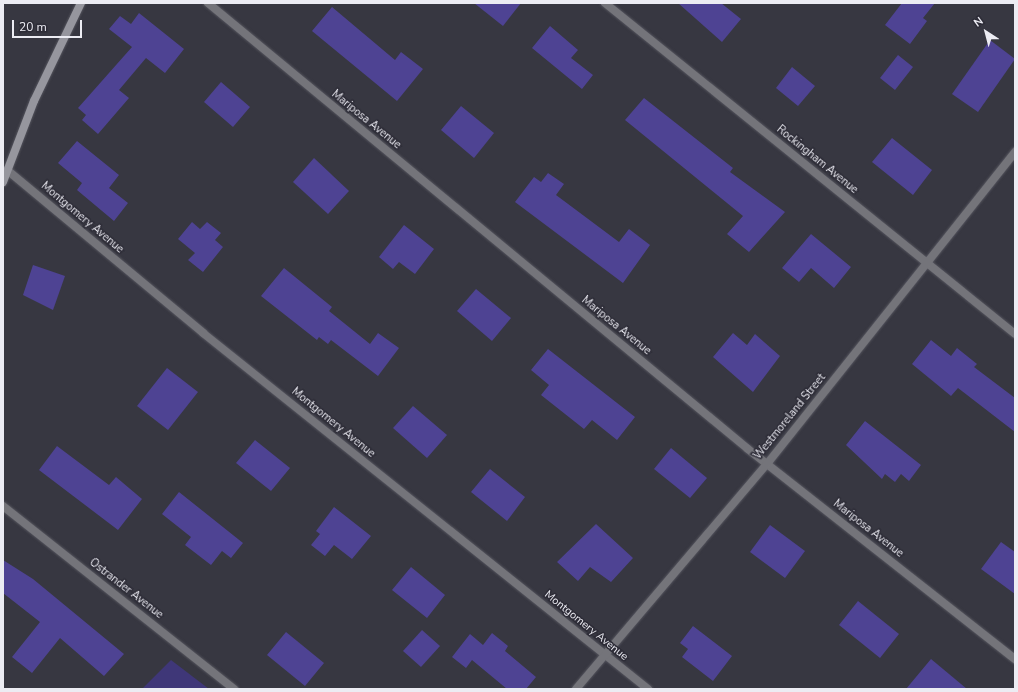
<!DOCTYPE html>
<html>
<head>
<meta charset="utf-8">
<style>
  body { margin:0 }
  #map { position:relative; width:1018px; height:692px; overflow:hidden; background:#373741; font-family:"Nunito Sans",sans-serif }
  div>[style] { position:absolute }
  .green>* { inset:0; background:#3f3778 }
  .building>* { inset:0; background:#4e4393 }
  .roads { filter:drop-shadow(0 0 1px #54545d) drop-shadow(0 0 1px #54545d) }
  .street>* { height:8px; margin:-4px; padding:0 4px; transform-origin:4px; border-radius:4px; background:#74747a }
  .secondary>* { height:8px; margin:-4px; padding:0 4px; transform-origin:4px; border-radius:4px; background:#96969e }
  span { translate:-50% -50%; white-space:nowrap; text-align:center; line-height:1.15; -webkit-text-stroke:3px #2d2c37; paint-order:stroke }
  .street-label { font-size:11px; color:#ececf3 }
  .frame { position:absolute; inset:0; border:4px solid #ececf3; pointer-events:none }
  .north { position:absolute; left:966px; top:12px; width:40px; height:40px; -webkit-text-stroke:3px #2d2c37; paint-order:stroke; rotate:324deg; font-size:11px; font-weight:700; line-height:16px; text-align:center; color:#ececf3 }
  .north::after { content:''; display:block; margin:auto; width:14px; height:18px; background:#ececf3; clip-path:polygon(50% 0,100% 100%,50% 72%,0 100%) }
  .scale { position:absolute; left:12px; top:20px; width:70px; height:18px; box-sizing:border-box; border:2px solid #ececf3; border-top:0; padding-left:5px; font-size:12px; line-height:14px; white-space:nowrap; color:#ececf3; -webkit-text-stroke:3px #2d2c37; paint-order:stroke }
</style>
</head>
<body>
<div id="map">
  <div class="green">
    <div style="clip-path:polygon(171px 660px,209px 689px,142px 689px)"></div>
  </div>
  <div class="building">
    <div style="clip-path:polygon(474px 3px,521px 3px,503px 26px)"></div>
    <div style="clip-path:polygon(678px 3px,721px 3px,741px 19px,722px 42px)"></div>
    <div style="clip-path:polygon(902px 3px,935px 3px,923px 18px,927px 21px,910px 44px,885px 25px)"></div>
    <div style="clip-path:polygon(332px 7px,395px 60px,401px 52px,423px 69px,397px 101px,312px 31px)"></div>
    <div style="clip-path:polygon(139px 13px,184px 49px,165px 73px,146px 58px,119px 90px,129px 98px,98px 134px,82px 120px,86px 115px,78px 108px,132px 47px,109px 29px,120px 16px,131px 24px)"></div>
    <div style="clip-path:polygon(550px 26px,578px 50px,571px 58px,593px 75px,582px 89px,532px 48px)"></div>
    <div style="clip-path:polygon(990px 40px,1015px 59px,978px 112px,952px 94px)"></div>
    <div style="clip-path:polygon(898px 55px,913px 67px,895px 90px,880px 78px)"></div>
    <div style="clip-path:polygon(792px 67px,815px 86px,798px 106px,776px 88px)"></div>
    <div style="clip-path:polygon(221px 82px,250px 107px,233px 127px,204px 102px)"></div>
    <div style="clip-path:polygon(644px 98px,733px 168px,730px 172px,785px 212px,749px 252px,727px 234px,743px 216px,625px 120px)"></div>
    <div style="clip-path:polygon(461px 106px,494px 133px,474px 158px,441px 130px)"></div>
    <div style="clip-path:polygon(892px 138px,932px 170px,913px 195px,872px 162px)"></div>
    <div style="clip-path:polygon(77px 141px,119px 175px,109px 188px,128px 203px,114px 221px,77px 190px,82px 183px,58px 163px)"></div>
    <div style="clip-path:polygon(314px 158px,349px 191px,328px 214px,293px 182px)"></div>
    <div style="clip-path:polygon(548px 173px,564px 184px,556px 195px,619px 242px,629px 229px,650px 245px,623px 283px,515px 202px,534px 177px,541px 182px)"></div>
    <div style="clip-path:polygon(192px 222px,200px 229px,207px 222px,221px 233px,215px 240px,223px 247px,203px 272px,188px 260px,195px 253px,178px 239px)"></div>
    <div style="clip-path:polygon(404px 225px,434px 249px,415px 274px,399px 262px,393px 269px,379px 257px)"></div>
    <div style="clip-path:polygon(811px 234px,851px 267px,834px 288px,811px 268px,799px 282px,782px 268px)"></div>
    <div style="clip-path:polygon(33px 265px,65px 276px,53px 310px,23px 295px)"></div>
    <div style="clip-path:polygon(284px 268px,332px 307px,329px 311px,370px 344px,378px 333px,399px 348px,378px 376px,331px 340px,328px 344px,319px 337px,317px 340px,261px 296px)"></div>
    <div style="clip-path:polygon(476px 289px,511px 318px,492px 341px,457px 311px)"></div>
    <div style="clip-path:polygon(733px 333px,747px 345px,755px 334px,780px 356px,753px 392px,713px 357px)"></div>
    <div style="clip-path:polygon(931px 340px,951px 356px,957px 348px,977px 364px,974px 367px,1015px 398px,1015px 432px,958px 388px,951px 396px,912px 364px)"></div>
    <div style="clip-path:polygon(548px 349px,635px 417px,617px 440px,592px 420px,584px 429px,541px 395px,549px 385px,531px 370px)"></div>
    <div style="clip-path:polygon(167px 368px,198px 392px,168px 430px,137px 406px)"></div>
    <div style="clip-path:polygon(413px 406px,447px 435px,427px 458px,393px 428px)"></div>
    <div style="clip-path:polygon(865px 421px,921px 465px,909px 481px,901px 474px,895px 482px,885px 474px,882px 479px,846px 445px)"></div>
    <div style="clip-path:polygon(255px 440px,290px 468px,271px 491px,236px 463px)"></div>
    <div style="clip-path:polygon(57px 446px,109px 485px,116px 477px,142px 499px,118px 530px,39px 470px)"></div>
    <div style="clip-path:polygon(671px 448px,707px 478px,690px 498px,654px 469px)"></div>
    <div style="clip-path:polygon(490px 469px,525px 497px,507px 521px,471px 492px)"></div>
    <div style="clip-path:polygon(179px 492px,243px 543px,231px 558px,222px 551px,211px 565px,185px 545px,191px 537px,162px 514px)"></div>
    <div style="clip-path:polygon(334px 507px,371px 536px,352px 559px,334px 545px,325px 556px,311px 545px,320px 534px,316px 531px)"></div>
    <div style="clip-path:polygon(596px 524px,633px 558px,611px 582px,590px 567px,578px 581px,557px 562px)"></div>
    <div style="clip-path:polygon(770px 525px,805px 551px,785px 578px,750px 552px)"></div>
    <div style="clip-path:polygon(1001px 542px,1015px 552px,1015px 594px,981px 569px)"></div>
    <div style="clip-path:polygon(3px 560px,33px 579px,124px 654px,104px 676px,60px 638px,32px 673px,12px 657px,40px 622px,3px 593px)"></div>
    <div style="clip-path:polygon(411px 567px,445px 595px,427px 618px,392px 590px)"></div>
    <div style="clip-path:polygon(858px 601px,899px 634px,880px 658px,839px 625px)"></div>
    <div style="clip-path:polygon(693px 626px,732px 656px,713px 681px,682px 657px,688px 649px,680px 643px)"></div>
    <div style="clip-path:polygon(422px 630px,440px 646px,421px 667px,403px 651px)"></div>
    <div style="clip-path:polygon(286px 632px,324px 663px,305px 686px,267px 655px)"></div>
    <div style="clip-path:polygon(492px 633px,508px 646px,505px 651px,536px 677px,526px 689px,507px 689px,472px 660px,466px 668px,452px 657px,470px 634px,483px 645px)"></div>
    <div style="clip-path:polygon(931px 659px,967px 689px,906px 689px)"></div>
  </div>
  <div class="roads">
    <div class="street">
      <div style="left:208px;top:3px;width:700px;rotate:39.55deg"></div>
      <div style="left:748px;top:449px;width:340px;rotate:38.2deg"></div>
      <div style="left:605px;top:3px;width:527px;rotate:38.91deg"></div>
      <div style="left:7px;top:170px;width:255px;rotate:39.7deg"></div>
      <div style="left:203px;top:333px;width:570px;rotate:38.66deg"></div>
      <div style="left:3px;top:506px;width:295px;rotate:38.4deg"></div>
      <div style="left:576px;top:689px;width:295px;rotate:-49.7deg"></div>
      <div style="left:767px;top:464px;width:399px;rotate:-51.5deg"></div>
    </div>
    <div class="secondary">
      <div style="left:3px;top:182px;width:87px;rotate:-69.1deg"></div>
      <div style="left:34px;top:101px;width:109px;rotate:-64.4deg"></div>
    </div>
  </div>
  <div class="street-label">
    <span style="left:366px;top:120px;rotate:39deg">Mariposa Avenue</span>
    <span style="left:817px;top:160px;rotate:39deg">Rockingham Avenue</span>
    <span style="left:82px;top:218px;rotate:40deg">Montgomery Avenue</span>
    <span style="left:616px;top:326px;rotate:39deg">Mariposa Avenue</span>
    <span style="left:790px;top:417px;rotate:-51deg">Westmoreland Street</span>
    <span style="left:333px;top:423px;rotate:39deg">Montgomery Avenue</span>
    <span style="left:868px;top:529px;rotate:38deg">Mariposa Avenue</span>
    <span style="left:126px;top:589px;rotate:38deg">Ostrander Avenue</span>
    <span style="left:586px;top:626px;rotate:39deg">Montgomery Avenue</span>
  </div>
  <div class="frame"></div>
  <div class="north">N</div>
  <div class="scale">20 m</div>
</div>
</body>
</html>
